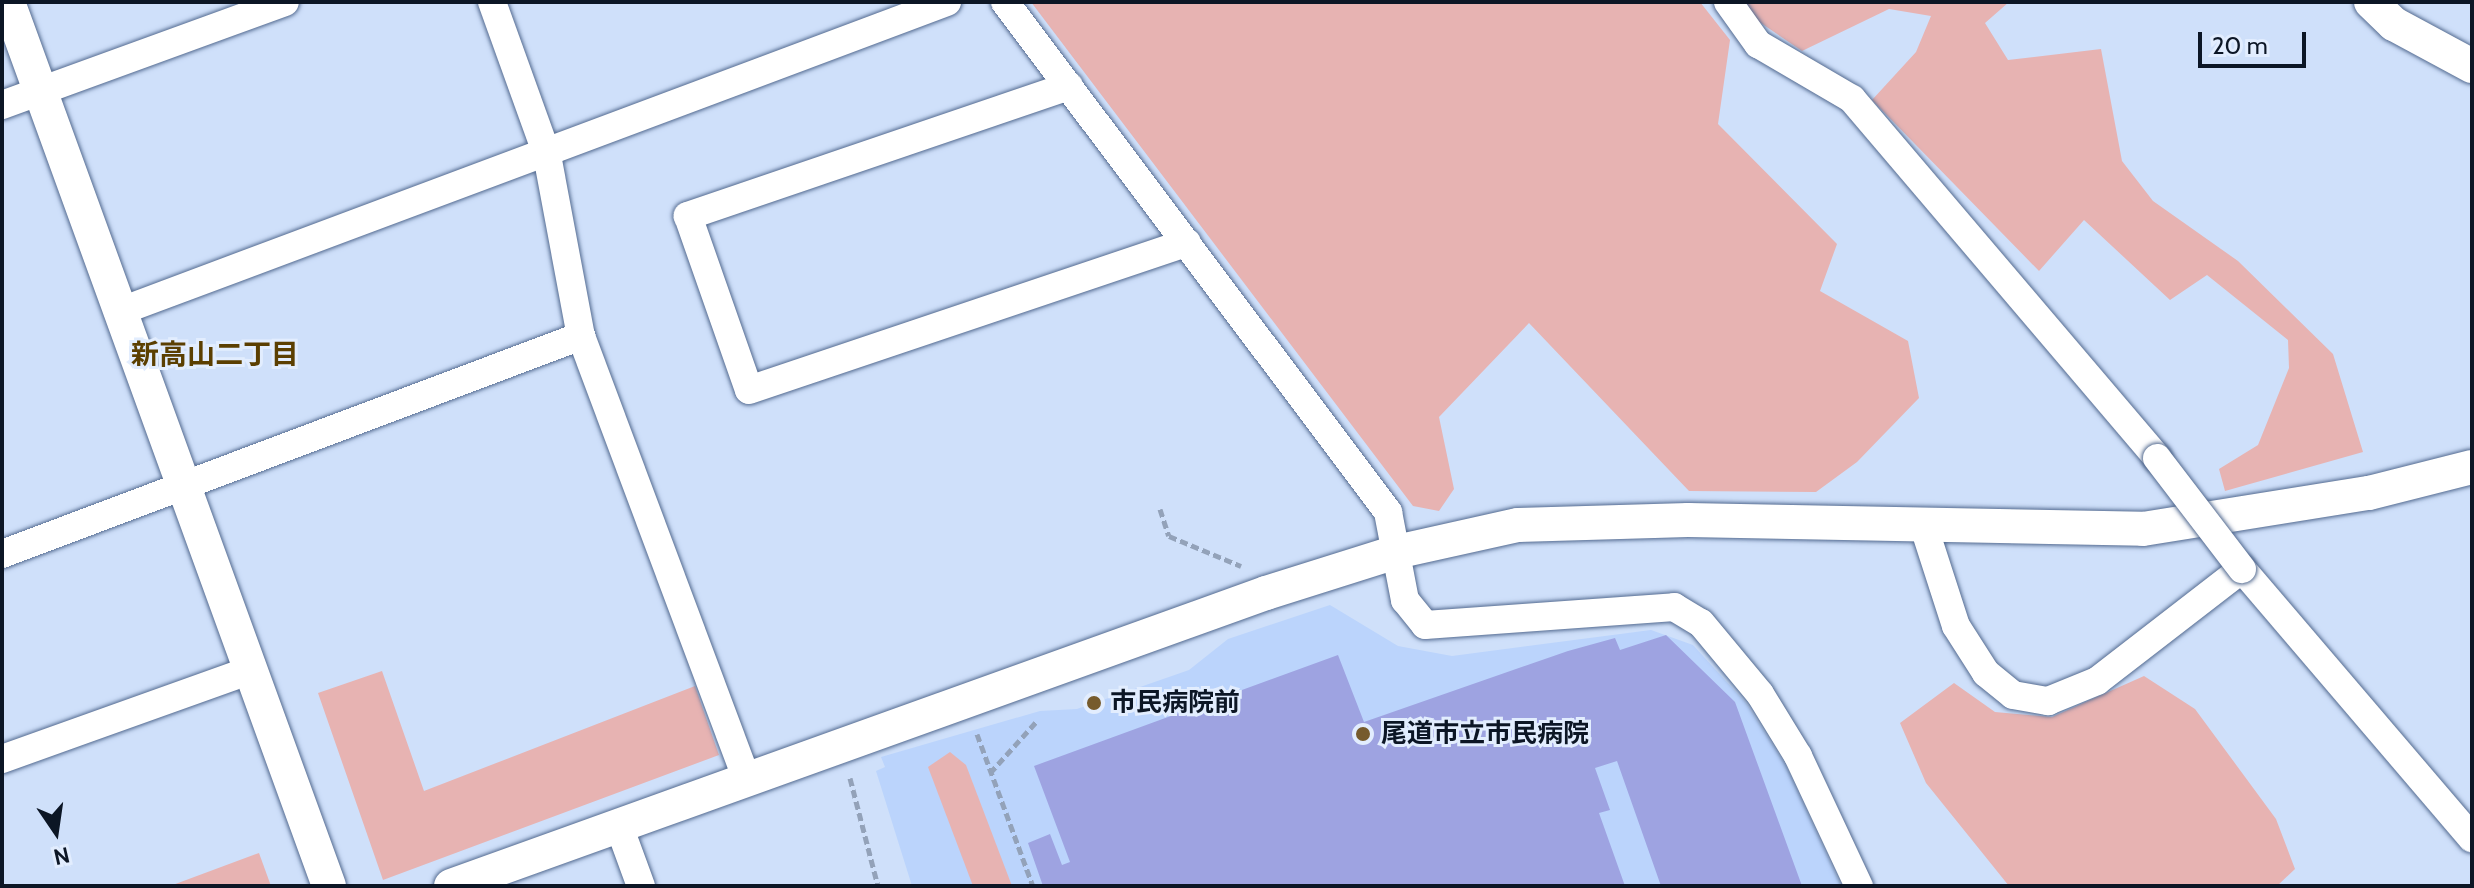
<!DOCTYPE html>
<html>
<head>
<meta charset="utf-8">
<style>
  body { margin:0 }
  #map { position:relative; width:2474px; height:888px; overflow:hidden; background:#cfe0fa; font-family:Cabin,"Noto Sans JP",sans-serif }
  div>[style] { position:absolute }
  .built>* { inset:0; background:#bbd4fc }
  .green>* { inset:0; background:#e7b3b2 }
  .building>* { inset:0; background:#9ea3e1 }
  .path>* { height:5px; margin-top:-2.5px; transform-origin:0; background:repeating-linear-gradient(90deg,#93a2b9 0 8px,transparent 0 12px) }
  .roads { filter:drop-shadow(0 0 2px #536a90) drop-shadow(0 0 2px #536a90) }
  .minor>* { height:28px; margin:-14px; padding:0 14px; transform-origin:14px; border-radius:14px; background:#fff }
  .tertiary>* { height:34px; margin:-17px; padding:0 17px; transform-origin:17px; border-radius:17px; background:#fff }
  .bridges { filter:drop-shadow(0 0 2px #536a90) drop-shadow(0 0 2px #536a90) }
  .minor-bridge>* { height:28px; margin:-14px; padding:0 14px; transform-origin:14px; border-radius:14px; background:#fff }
  .dots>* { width:22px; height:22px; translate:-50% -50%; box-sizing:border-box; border:4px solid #e2edfe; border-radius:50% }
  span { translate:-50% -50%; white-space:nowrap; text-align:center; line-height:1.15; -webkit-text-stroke:6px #e2edfe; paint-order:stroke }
  .poi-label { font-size:26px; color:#0c1625; font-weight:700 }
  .left { translate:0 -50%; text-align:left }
  .neighbourhood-label { font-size:28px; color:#5b3f01; font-weight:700 }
  .frame { position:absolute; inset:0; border:4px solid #0c1625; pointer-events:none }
  .north { position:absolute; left:16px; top:792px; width:80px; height:80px; -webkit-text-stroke:6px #e2edfe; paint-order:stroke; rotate:167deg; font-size:22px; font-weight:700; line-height:32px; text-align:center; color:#0c1625 }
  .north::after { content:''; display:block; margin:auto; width:28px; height:36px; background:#0c1625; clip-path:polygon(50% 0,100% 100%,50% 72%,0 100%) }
  .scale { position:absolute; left:2198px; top:32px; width:108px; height:36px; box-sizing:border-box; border:4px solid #0c1625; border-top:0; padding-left:10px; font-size:24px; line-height:28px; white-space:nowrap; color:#0c1625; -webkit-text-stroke:6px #e2edfe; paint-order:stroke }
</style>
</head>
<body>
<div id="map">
  <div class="built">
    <div style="clip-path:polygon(1330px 605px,1398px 646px,1452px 656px,1651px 630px,1693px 645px,1746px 703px,1786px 766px,1841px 886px,912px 886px,876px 771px,885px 767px,881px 757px,1040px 711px,1077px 709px,1189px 670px,1228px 639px)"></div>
  </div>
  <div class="green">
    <div style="clip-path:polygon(1031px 2px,1700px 2px,1730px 40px,1718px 124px,1837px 244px,1820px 291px,1908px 341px,1919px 398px,1857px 462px,1816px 492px,1689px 491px,1529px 323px,1439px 417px,1454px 489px,1439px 511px,1413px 506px)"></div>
    <div style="clip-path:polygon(1746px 2px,2009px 2px,1985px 23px,2008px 60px,2101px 49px,2122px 161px,2153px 201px,2238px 261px,2333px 354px,2363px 452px,2225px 491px,2219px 469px,2258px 445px,2289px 368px,2288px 340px,2207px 275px,2170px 300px,2084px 220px,2039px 271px,1872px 100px,1916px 52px,1931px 16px,1889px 9px,1802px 51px,1755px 19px)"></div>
    <div style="clip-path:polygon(382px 671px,424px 791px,695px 686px,719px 755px,383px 880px,318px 693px)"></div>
    <div style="clip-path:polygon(2144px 676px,2195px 709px,2276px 819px,2295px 869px,2277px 886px,2009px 886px,1926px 783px,1900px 723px,1954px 683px,1995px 712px,2052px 717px)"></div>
    <div style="clip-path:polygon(950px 752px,966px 765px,1012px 886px,973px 886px,928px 767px)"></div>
    <div style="clip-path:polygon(259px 853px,271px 886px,170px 886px)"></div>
  </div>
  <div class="building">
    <div style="clip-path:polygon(1666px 635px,1735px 702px,1802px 886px,1661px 886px,1617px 761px,1595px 768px,1610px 810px,1599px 813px,1625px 886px,1043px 886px,1028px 843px,1050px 834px,1062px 865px,1070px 862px,1034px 766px,1338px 655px,1364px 722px,1568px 651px,1615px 638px,1620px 650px)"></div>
  </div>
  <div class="path">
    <div style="left:1160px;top:509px;width:28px;rotate:72deg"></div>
    <div style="left:1169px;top:536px;width:78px;rotate:22.6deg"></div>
    <div style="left:977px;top:734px;width:162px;rotate:69.8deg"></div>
    <div style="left:990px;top:773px;width:69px;rotate:-48deg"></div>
    <div style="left:850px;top:778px;width:112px;rotate:75.5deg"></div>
  </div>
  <div class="roads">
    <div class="minor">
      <div style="left:492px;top:2px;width:163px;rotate:70.2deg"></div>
      <div style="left:547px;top:155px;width:184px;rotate:79.4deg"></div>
      <div style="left:581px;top:336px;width:474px;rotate:69.5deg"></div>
      <div style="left:1005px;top:2px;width:638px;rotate:53.09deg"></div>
      <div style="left:1388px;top:512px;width:90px;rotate:79.1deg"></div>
      <div style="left:1405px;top:600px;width:32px;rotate:51deg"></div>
      <div style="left:1425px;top:625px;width:250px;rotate:-4.1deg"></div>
      <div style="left:1674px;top:607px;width:31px;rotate:31deg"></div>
      <div style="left:1701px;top:623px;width:92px;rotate:50.3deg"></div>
      <div style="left:1760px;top:694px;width:73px;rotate:58.5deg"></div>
      <div style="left:1798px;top:756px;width:144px;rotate:64.9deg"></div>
      <div style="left:1728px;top:2px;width:52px;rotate:54.5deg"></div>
      <div style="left:1758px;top:44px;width:109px;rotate:30.3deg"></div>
      <div style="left:1852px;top:99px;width:471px;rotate:49.6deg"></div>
      <div style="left:1069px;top:86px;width:403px;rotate:161.2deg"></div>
      <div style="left:688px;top:216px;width:184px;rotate:70.7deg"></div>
      <div style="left:749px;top:390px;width:462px;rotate:-18.6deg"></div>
      <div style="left:2px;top:105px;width:301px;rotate:-20deg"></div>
      <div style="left:121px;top:311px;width:882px;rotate:-20.51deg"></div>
      <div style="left:1923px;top:524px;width:107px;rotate:72.1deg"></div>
      <div style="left:1956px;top:626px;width:56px;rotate:57.4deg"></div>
      <div style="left:1986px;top:673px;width:35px;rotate:39deg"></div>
      <div style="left:2013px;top:695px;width:36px;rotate:10deg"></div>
      <div style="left:2048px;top:701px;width:53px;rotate:-22.2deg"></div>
      <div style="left:2097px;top:681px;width:183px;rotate:-37.7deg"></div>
      <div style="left:2242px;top:569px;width:354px;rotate:49.5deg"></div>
      <div style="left:2px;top:554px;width:619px;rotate:-20.63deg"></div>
      <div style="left:2px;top:759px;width:261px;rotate:-19.7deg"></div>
      <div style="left:619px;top:826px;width:64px;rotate:69.9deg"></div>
    </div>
    <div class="tertiary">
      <div style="left:8px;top:2px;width:940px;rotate:70.04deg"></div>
      <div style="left:2371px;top:2px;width:32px;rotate:44deg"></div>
      <div style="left:2394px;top:24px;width:89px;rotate:28.3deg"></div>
      <div style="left:451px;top:886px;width:866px;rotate:-19.77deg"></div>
      <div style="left:1266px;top:593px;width:136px;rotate:-17.5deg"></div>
      <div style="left:1396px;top:552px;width:125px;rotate:-12.5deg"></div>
      <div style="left:1518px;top:525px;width:170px;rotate:-1.7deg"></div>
      <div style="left:1688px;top:520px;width:455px;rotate:1.1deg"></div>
      <div style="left:2143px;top:529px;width:229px;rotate:-9.1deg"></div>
      <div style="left:2369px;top:493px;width:106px;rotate:-14.2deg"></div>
    </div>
  </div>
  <div class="bridges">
    <div class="minor-bridge">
      <div style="left:2157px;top:458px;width:140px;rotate:52.6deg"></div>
    </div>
  </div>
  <div class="dots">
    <div style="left:1094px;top:703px;background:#765b2d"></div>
    <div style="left:1363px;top:734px;background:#765b2d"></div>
  </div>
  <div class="poi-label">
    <span class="left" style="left:1110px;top:703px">市民病院前</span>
    <span class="left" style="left:1381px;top:734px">尾道市立市民病院</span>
  </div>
  <div class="neighbourhood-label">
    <span style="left:215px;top:354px">新高山二丁目</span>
  </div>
  <div class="frame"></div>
  <div class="north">N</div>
  <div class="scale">20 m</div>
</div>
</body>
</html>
